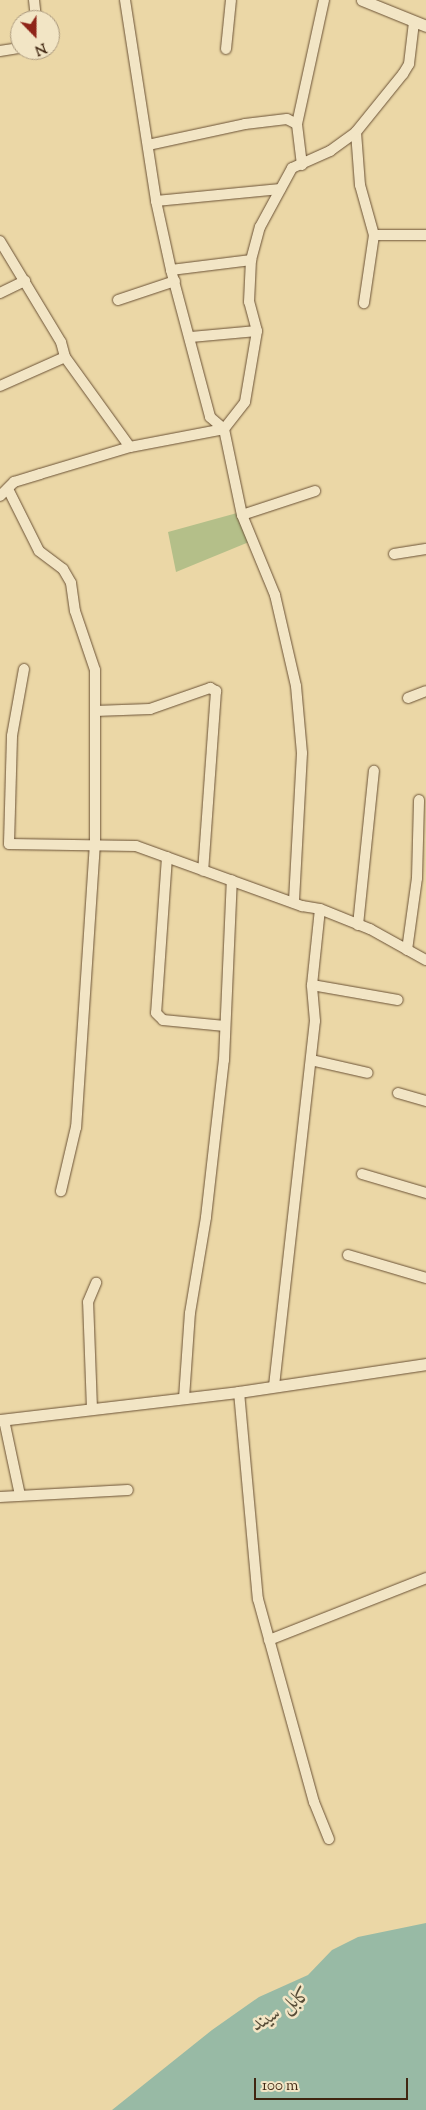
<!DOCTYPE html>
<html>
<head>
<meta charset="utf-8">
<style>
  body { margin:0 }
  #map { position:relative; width:426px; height:2110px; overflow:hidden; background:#ebd7a6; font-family:"Sorts Mill Goudy",Amiri,serif }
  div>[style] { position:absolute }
  .green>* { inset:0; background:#b4bf89 }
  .water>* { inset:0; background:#98baa5 }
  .roads { filter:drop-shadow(0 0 1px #6b5236) drop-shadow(0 0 1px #6b5236) }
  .minor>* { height:10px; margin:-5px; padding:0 5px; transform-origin:5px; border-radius:5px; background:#f2e5c5 }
  .tertiary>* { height:11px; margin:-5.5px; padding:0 5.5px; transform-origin:5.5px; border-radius:5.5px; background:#f2e5c5 }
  span { translate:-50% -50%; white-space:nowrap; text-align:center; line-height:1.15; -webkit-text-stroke:5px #f2e5c5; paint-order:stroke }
  .water-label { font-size:20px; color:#564b36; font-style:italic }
  .north { position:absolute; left:10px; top:10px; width:50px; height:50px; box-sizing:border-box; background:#f2e5c5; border:1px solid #ab997d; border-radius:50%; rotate:158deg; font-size:14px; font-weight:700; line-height:20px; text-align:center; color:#402611 }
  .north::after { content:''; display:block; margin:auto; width:18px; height:22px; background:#8f2418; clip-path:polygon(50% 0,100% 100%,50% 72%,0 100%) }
  .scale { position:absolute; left:254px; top:2078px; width:154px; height:22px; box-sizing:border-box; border:2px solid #402611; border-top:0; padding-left:6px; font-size:15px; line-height:18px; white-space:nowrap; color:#402611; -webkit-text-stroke:4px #f2e5c5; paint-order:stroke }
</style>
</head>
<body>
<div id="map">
  <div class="green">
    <div style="clip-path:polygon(237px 513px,249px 542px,176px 572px,168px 532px)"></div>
  </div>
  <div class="water">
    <div style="clip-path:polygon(426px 1923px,426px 2110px,112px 2110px,212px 2030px,259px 1997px,308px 1975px,332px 1950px,358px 1937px)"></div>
  </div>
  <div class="roads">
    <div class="minor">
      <div style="left:34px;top:0;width:20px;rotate:84deg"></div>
      <div style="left:125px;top:0;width:203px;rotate:81.2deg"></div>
      <div style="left:156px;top:201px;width:71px;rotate:77.7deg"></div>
      <div style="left:171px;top:270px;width:152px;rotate:75.1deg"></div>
      <div style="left:210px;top:417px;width:18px;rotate:41deg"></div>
      <div style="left:224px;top:429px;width:88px;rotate:78.2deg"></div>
      <div style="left:242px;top:515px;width:87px;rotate:67.6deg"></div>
      <div style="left:275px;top:595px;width:93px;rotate:77deg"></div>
      <div style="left:296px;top:686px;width:67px;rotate:84.9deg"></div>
      <div style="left:302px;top:753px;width:150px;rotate:93.1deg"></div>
      <div style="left:226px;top:49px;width:49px;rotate:-84.2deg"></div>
      <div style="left:0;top:51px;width:20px;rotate:-9deg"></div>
      <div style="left:356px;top:132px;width:53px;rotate:85.7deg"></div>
      <div style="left:360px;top:185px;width:52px;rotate:74.4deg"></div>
      <div style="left:374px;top:235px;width:69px;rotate:98.4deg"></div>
      <div style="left:148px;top:145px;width:99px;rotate:-12.2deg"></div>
      <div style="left:245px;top:124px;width:42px;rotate:-6.8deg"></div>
      <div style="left:287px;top:119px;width:11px;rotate:27deg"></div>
      <div style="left:302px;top:165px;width:41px;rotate:-97deg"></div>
      <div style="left:297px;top:124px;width:127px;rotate:-77.7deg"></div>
      <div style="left:156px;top:201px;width:125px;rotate:-5.5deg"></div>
      <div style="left:374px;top:235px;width:52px"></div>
      <div style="left:0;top:241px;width:118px;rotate:58.9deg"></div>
      <div style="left:61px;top:342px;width:16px;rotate:75deg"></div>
      <div style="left:65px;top:357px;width:111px;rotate:54.2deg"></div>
      <div style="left:171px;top:270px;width:81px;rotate:-7.1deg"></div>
      <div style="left:0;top:293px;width:28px;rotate:-26deg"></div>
      <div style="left:118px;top:300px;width:60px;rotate:-18.4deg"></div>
      <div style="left:191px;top:337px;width:66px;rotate:-5.2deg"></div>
      <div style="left:0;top:386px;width:71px;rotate:-24deg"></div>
      <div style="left:8px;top:489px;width:69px;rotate:63.4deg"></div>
      <div style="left:39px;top:551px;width:30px;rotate:37deg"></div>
      <div style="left:63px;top:569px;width:16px;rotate:60deg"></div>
      <div style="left:71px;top:583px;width:28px;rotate:82deg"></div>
      <div style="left:75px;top:611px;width:62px;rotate:71.3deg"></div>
      <div style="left:95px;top:670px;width:173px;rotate:90deg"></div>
      <div style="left:95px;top:843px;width:285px;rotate:93.8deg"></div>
      <div style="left:76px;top:1127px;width:66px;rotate:103.2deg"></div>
      <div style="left:0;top:496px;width:20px;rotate:-45deg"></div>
      <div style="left:14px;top:482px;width:27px;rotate:-17deg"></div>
      <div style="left:40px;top:474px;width:94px;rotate:-16.7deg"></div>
      <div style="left:130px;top:447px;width:96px;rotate:-10.8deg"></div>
      <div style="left:224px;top:429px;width:34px;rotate:-52deg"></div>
      <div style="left:245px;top:402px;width:72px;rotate:-80.4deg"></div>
      <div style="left:257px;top:331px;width:30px;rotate:-105deg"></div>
      <div style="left:249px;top:302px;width:42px;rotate:-87.3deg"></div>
      <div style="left:251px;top:260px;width:34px;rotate:-75deg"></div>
      <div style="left:260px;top:227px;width:67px;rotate:-61.5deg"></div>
      <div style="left:292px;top:168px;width:42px;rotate:-24.1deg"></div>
      <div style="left:330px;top:151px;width:32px;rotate:-36deg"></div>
      <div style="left:356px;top:132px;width:75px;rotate:-51deg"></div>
      <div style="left:403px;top:74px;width:12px;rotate:-59deg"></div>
      <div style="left:409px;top:64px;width:42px;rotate:-83.2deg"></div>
      <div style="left:242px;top:515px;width:77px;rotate:-18.2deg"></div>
      <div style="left:394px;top:554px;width:32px;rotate:-9deg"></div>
      <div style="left:24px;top:669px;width:68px;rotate:100.2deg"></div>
      <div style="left:12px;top:736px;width:108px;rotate:91.6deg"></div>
      <div style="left:9px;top:844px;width:127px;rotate:0.9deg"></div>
      <div style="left:136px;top:846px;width:177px;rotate:19.9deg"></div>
      <div style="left:302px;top:906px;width:18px;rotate:9deg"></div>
      <div style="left:320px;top:909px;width:54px;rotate:21.8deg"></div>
      <div style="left:370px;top:929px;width:64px;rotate:29deg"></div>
      <div style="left:408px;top:698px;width:19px;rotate:-21deg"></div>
      <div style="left:95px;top:711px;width:55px;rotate:-2.1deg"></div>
      <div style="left:150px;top:709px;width:64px;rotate:-19.3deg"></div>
      <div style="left:210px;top:688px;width:7px;rotate:27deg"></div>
      <div style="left:216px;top:691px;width:180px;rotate:94.1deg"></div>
      <div style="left:167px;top:857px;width:156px;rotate:94deg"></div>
      <div style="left:156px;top:1013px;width:10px;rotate:45deg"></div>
      <div style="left:163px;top:1020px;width:62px;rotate:5.5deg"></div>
      <div style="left:358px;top:925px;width:155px;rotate:-84.1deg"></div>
      <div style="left:407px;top:950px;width:73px;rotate:-82.1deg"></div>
      <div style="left:417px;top:878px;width:78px;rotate:-88.5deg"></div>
      <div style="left:312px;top:985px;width:87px;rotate:9.9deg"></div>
      <div style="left:311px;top:1060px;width:58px;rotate:12.8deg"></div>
      <div style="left:398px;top:1093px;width:29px;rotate:16deg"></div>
      <div style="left:362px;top:1174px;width:67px;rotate:16.5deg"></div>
      <div style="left:348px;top:1255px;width:81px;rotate:16.4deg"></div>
      <div style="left:274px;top:1386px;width:367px;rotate:-83.6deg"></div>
      <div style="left:315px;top:1021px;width:36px;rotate:-95deg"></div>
      <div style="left:312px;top:985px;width:76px;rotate:-84deg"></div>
      <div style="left:239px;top:1392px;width:208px;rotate:84.8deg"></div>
      <div style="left:258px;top:1599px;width:211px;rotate:74.6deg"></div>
      <div style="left:314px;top:1802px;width:40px;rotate:68deg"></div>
      <div style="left:184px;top:1398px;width:85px;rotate:-86deg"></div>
      <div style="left:190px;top:1313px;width:97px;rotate:-80.5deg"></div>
      <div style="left:206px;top:1217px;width:158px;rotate:-83.5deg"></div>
      <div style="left:224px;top:1060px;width:180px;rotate:-87.5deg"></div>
      <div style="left:92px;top:1409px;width:107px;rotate:-92.1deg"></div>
      <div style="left:88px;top:1302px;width:21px;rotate:-67deg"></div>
      <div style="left:4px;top:1420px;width:77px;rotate:78deg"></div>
      <div style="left:0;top:1497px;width:128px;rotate:-3.1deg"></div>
      <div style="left:269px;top:1640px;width:169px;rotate:-21.5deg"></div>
    </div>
    <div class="tertiary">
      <div style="left:362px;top:0;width:69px;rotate:22.1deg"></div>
      <div style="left:0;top:1420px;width:241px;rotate:-6.7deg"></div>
      <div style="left:239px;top:1392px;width:189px;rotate:-8.5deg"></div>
    </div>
  </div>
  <div class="water-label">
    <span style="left:282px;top:2010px;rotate:-32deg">کابل سيند</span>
  </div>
  <div class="north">N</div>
  <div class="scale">100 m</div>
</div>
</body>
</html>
